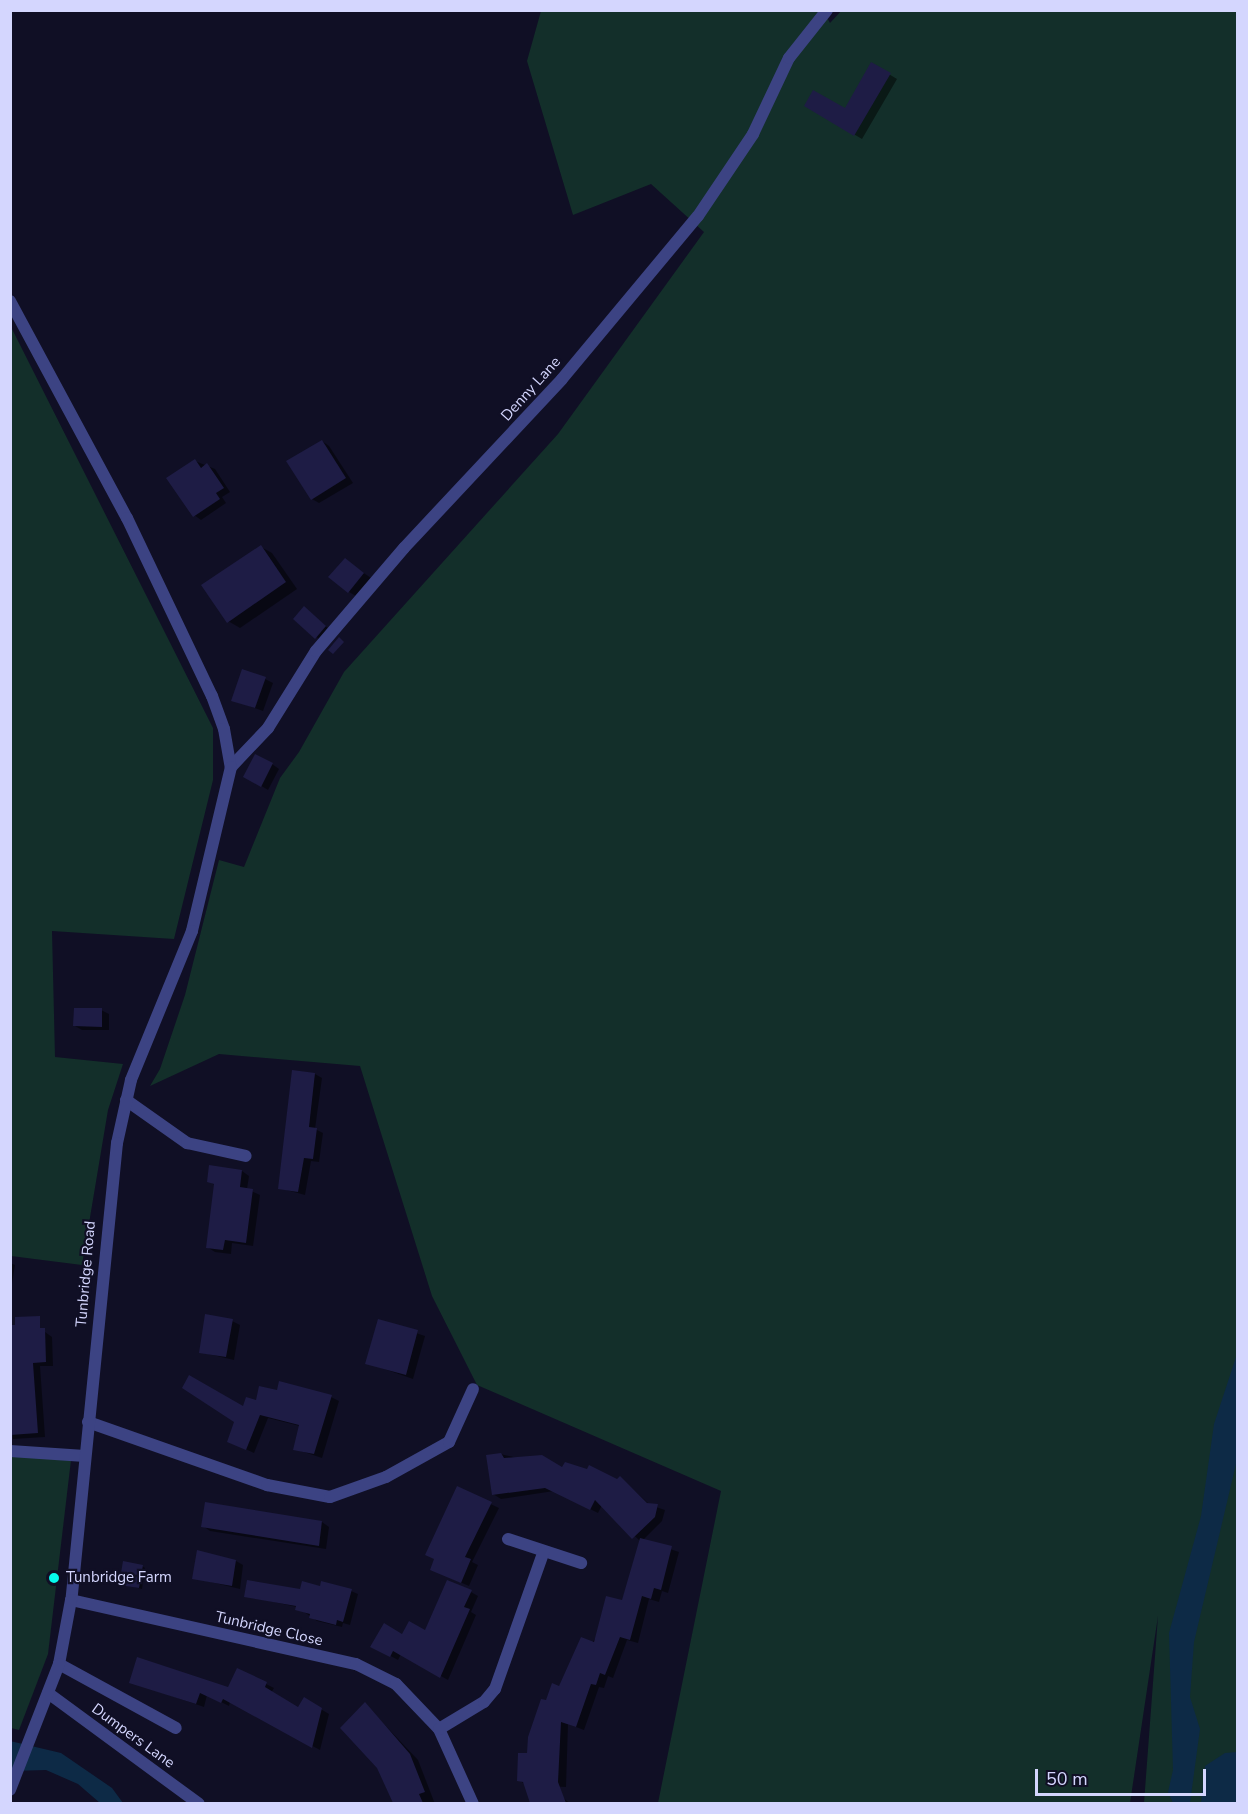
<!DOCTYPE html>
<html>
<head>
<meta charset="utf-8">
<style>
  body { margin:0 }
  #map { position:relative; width:1248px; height:1814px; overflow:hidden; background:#100f25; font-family:"Nunito Sans",sans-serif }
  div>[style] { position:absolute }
  .green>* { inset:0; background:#132f2a }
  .water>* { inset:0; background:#0d2a46 }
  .shadow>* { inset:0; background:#0007 }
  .building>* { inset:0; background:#1e1c45 }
  .service>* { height:12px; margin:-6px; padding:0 6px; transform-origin:6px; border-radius:6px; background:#3c4383 }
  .minor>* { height:12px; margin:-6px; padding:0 6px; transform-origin:6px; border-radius:6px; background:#3c4383 }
  .tertiary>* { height:12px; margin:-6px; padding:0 6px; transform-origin:6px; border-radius:6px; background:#3c4383 }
  .dots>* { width:16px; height:16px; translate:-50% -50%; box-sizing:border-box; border:3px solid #100f25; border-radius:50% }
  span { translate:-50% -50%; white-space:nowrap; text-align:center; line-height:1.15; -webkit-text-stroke:4.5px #100f25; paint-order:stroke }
  .street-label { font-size:15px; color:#d4d6fe }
  .poi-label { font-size:15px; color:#d4d6fe }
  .left { translate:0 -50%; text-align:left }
  .frame { position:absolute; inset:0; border:12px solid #d4d6fe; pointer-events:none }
  .scale { position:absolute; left:1035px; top:1769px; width:171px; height:27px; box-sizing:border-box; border:3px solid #d4d6fe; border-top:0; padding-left:8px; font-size:18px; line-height:21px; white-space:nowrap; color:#d4d6fe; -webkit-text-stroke:4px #100f25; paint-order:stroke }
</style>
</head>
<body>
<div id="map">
  <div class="green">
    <div style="clip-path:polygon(823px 10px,830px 23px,842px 10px,1237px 11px,1237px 1803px,1144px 1803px,1158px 1616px,1130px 1803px,658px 1803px,721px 1491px,477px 1385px,432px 1296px,360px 1066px,219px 1054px,150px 1086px,160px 1069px,185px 995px,219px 860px,244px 867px,280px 778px,299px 752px,344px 672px,558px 434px,704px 232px,651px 184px,573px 215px,527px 61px,541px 11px)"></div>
    <div style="clip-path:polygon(10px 325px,213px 728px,213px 780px,174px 939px,52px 931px,55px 1057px,123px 1064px,108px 1110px,82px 1265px,11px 1256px)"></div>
    <div style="clip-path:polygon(11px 1453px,71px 1460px,48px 1654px,19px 1730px,11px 1728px)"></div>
  </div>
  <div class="water">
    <div style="clip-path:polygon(1237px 1354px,1236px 1464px,1194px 1642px,1190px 1697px,1200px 1729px,1190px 1803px,1173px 1803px,1168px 1792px,1173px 1770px,1169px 1633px,1201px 1516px,1214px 1424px)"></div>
    <div style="clip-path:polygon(10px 1741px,61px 1753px,112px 1788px,123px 1803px,100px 1803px,78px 1784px,46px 1770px,11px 1771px)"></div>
    <div style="clip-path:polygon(1237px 1752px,1237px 1803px,1201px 1803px,1205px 1766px,1225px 1753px)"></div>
  </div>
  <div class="shadow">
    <div style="clip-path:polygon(872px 64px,897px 79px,862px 139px,806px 106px,845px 110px)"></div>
    <div style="clip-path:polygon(322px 441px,329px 446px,353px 483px,319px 503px,312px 499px)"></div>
    <div style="clip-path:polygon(195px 461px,215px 469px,230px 492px,222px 497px,226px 503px,201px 520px,194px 515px)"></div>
    <div style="clip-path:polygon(261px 547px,272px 553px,297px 589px,240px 628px,228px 621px)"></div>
    <div style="clip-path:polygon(345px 560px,371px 578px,356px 596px,349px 592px)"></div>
    <div style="clip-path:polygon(307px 610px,329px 629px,319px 639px,295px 619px)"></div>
    <div style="clip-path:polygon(265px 679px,273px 683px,263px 711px,233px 700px)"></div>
    <div style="clip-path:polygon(272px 764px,279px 769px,268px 790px,245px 776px)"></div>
    <div style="clip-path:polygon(101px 1010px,109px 1014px,109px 1030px,82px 1030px,75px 1026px)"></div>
    <div style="clip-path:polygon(315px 1074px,322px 1078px,315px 1129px,323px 1133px,319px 1162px,311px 1161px,305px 1195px,279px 1188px)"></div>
    <div style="clip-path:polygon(242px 1171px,249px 1176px,247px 1189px,260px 1195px,253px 1246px,232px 1243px,231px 1254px,215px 1252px,207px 1247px,215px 1185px,208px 1181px)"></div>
    <div style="clip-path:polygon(10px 1263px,15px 1265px,10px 1296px)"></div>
    <div style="clip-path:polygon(232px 1321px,240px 1325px,234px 1360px,200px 1352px)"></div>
    <div style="clip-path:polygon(379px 1321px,425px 1336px,413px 1379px,367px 1363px)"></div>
    <div style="clip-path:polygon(45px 1332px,52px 1337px,53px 1366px,40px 1366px,45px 1437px,13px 1439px,10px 1339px)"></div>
    <div style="clip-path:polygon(279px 1392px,331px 1397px,339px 1401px,322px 1458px,295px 1449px,300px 1426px,268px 1418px,254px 1453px,237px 1445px,244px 1408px)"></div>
    <div style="clip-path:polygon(500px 1454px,618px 1481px,621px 1478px,650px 1505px,665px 1510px,662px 1521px,643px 1540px,679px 1552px,668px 1593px,662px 1591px,659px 1602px,649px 1599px,638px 1643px,627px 1640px,613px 1678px,608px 1676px,604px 1688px,599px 1687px,584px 1730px,568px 1724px,566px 1787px,526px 1785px,519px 1780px,547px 1702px,623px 1602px,640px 1541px,602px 1505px,598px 1513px,554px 1491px,501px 1499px,493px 1494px)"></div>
    <div style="clip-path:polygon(457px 1488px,499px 1508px,472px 1562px,478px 1565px,469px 1586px,439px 1573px)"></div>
    <div style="clip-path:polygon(207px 1504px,322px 1522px,329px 1527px,326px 1549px,210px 1531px,203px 1526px)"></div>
    <div style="clip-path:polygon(236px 1561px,243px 1565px,240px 1589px,194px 1578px)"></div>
    <div style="clip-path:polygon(142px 1566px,145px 1568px,142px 1589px,121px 1584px)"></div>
    <div style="clip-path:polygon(301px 1591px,351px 1591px,358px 1594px,350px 1625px,343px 1623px,342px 1627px,317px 1621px,297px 1607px,246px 1596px)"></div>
    <div style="clip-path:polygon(471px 1592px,478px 1596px,471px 1612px,476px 1615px,448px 1680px,401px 1654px,398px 1660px,372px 1646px,426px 1633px)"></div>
    <div style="clip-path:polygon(238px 1670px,274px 1688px,271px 1693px,298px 1709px,304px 1699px,329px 1714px,320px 1750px,230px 1702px,229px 1706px,207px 1695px,204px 1707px,131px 1682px,229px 1689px)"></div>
    <div style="clip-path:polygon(365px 1704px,418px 1760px,435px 1804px,394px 1804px,378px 1767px)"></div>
    <div style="clip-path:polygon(563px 1798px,571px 1804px,549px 1804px)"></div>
  </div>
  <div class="building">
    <div style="clip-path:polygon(871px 62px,891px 73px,854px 136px,804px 106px,813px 90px,845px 108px)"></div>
    <div style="clip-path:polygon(322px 440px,346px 478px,311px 500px,286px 461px)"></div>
    <div style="clip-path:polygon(195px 459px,201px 468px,207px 463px,224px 488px,216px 493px,220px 499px,193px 517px,166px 478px)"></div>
    <div style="clip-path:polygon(261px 545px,286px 582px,227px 623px,201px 585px)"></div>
    <div style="clip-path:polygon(345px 558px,364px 573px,348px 593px,328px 577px)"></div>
    <div style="clip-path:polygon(304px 606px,326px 626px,315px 639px,293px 619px)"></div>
    <div style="clip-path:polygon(339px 637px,344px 642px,333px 654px,328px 650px)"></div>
    <div style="clip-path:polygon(242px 669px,266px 677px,255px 708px,231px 701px)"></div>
    <div style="clip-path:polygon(255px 754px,273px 763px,261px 787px,243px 777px)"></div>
    <div style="clip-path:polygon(74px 1008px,102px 1008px,102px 1027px,73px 1026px)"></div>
    <div style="clip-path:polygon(292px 1070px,315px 1073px,309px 1127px,317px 1128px,313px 1159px,304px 1158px,298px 1192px,278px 1189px)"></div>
    <div style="clip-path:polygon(209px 1165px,242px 1170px,240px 1187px,253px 1189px,246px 1243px,225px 1240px,223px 1250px,206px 1248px,214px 1184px,207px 1182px)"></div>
    <div style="clip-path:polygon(205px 1314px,233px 1319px,226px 1357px,199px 1353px)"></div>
    <div style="clip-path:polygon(40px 1316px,40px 1328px,45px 1328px,46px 1362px,33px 1363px,38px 1433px,10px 1435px,10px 1325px,15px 1325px,15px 1317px)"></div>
    <div style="clip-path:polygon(378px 1319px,418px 1330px,406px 1375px,365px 1364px)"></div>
    <div style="clip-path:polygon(189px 1375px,243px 1406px,246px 1397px,256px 1400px,259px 1386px,277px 1390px,279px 1381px,332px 1395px,314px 1454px,293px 1450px,299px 1425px,260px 1415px,246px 1450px,227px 1442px,234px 1422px,182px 1388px)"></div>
    <div style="clip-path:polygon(501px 1453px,504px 1458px,542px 1455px,562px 1467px,565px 1462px,587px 1469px,589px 1465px,617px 1479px,620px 1476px,647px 1503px,658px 1504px,655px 1517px,632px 1539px,595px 1500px,590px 1510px,545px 1488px,492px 1495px,486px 1455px)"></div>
    <div style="clip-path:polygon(457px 1486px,492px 1502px,465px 1557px,471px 1559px,461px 1583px,430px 1570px,434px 1559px,425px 1555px)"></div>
    <div style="clip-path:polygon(205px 1502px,322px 1521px,319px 1546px,201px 1527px)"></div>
    <div style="clip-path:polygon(640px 1538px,672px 1546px,661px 1590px,654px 1588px,651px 1599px,642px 1596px,630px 1640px,620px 1637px,605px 1675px,600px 1673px,596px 1685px,591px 1684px,576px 1727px,561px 1722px,558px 1782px,566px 1803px,530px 1803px,523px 1782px,517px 1781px,518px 1753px,527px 1753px,528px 1737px,541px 1699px,546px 1700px,552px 1683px,559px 1686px,581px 1637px,594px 1642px,606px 1596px,622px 1600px)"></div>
    <div style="clip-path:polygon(197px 1550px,236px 1560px,232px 1586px,192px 1579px)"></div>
    <div style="clip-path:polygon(123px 1561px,143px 1565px,139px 1588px,119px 1585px)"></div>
    <div style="clip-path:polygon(247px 1580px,300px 1589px,302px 1581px,320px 1586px,321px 1581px,352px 1589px,343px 1622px,337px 1620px,336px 1625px,309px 1618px,310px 1614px,295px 1610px,296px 1606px,244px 1597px)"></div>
    <div style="clip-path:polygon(447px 1580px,472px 1590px,464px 1607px,470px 1609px,440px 1678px,393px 1651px,390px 1657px,370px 1647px,384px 1623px,402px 1634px,409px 1621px,425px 1630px)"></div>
    <div style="clip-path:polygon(137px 1657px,228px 1687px,237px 1668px,267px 1682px,265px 1687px,298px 1707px,304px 1697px,322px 1708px,312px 1748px,223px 1699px,221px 1703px,200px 1693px,196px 1704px,129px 1683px)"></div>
    <div style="clip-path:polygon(365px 1702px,410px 1754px,425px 1792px,419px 1794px,423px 1803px,393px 1803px,377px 1768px,340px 1728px)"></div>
  </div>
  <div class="service">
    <div style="left:126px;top:1100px;width:75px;rotate:35.2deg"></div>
    <div style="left:187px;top:1143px;width:60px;rotate:12.4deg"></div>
    <div style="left:10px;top:1451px;width:75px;rotate:3.8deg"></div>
    <div style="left:59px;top:1664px;width:133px;rotate:28.7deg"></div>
  </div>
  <div class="minor">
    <div style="left:231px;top:767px;width:54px;rotate:-46.5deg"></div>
    <div style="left:268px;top:728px;width:91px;rotate:-58.1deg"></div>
    <div style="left:316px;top:651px;width:135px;rotate:-49.5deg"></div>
    <div style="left:404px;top:548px;width:231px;rotate:-46.9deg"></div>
    <div style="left:562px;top:379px;width:212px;rotate:-50.2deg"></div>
    <div style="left:698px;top:216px;width:99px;rotate:-56.1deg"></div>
    <div style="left:753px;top:134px;width:84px;rotate:-64.7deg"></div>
    <div style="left:789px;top:58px;width:61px;rotate:-51.6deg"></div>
    <div style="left:88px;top:1422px;width:190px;rotate:19.4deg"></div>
    <div style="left:267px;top:1485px;width:64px;rotate:10.8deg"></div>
    <div style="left:330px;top:1497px;width:59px;rotate:-19.7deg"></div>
    <div style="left:386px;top:1477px;width:72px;rotate:-29.1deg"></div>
    <div style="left:449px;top:1442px;width:58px;rotate:-65.6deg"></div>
    <div style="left:508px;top:1539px;width:77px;rotate:18.2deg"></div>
    <div style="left:71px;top:1600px;width:292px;rotate:12.7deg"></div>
    <div style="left:356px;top:1664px;width:45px;rotate:26.6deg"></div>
    <div style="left:396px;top:1684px;width:62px;rotate:46.3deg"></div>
    <div style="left:439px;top:1729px;width:82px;rotate:65.6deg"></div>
    <div style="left:48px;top:1693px;width:187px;rotate:36.3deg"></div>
    <div style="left:439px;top:1729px;width:52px;rotate:-31deg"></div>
    <div style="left:484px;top:1702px;width:17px;rotate:-50deg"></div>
    <div style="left:495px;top:1689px;width:146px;rotate:-70.5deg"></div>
  </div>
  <div class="tertiary">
    <div style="left:10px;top:301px;width:247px;rotate:61.7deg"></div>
    <div style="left:127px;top:518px;width:197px;rotate:64.5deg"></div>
    <div style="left:212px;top:696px;width:35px;rotate:70deg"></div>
    <div style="left:224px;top:729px;width:39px;rotate:80deg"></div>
    <div style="left:231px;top:767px;width:169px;rotate:103.4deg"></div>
    <div style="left:192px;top:931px;width:161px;rotate:112.3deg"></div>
    <div style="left:131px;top:1080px;width:65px;rotate:102.5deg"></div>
    <div style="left:117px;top:1143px;width:459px;rotate:95.7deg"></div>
    <div style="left:71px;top:1600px;width:65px;rotate:100.6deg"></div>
    <div style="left:59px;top:1664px;width:135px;rotate:111.3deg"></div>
  </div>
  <div class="dots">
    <div style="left:54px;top:1578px;background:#06f8ed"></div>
  </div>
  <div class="street-label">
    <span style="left:531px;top:389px;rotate:-48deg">Denny Lane</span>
    <span style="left:86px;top:1274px;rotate:-85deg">Tunbridge Road</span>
    <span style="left:269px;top:1629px;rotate:13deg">Tunbridge Close</span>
    <span style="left:133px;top:1736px;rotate:36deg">Dumpers Lane</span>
  </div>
  <div class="poi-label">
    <span class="left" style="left:66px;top:1578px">Tunbridge Farm</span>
  </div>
  <div class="frame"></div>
  <div class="scale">50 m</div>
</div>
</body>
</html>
